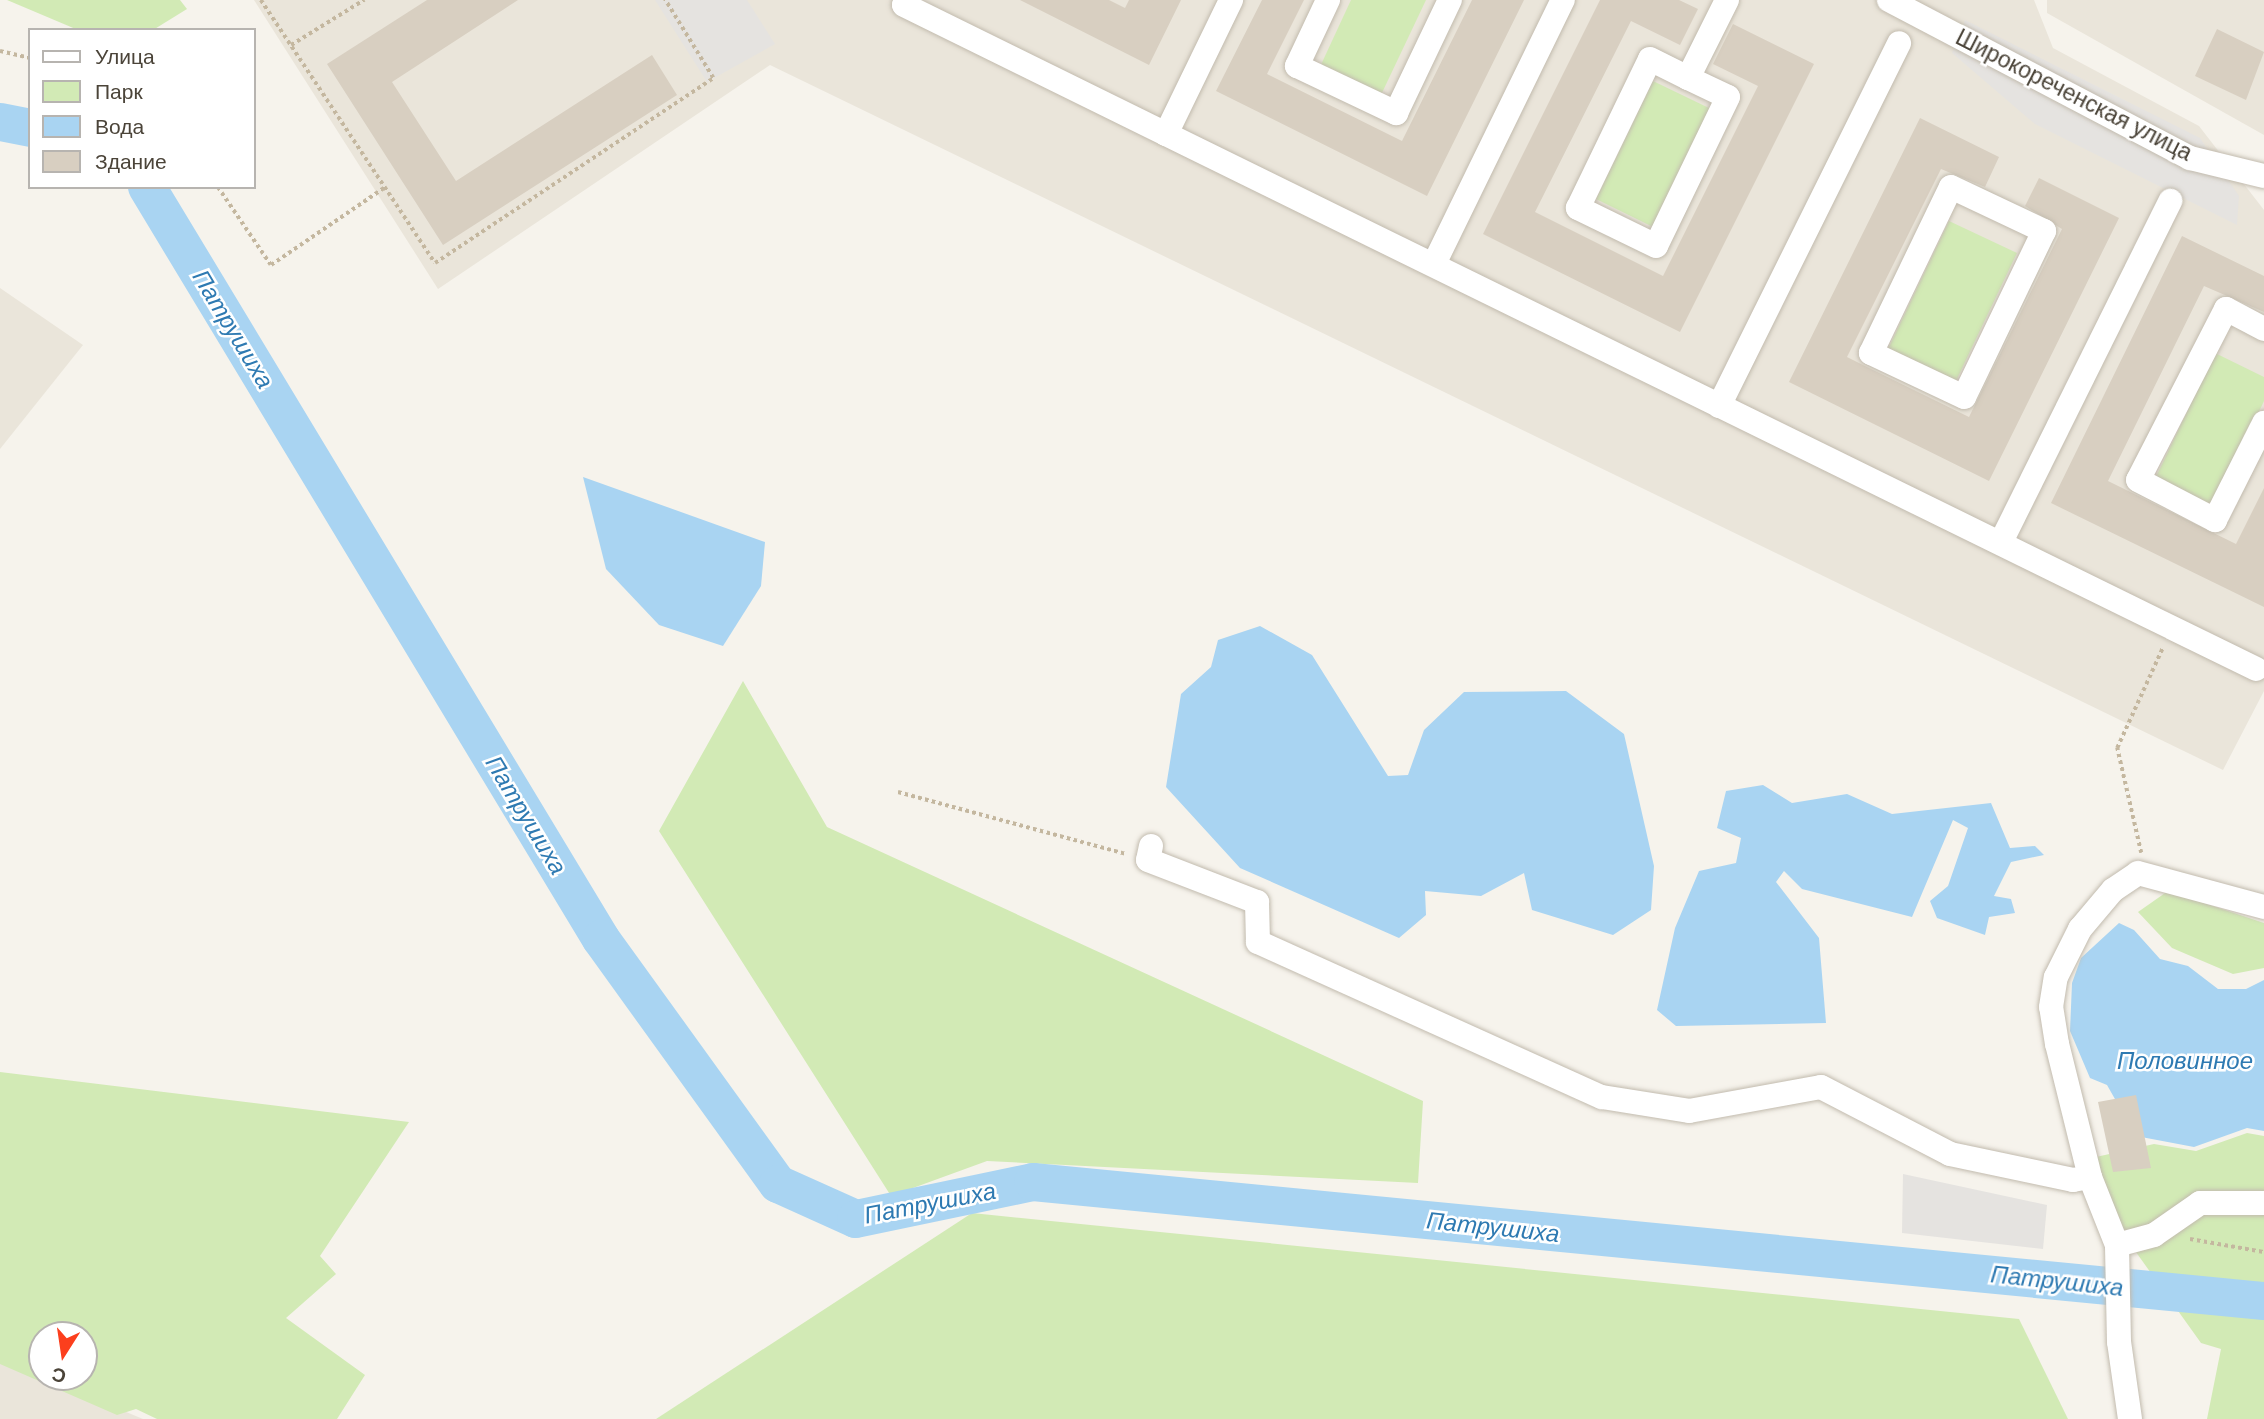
<!DOCTYPE html>
<html>
<head>
<meta charset="utf-8">
<style>
  body { margin:0 }
  #map { position:relative; width:2264px; height:1419px; overflow:hidden; background:#f6f3ec; font-family:Arial,sans-serif }
  div>[style] { position:absolute }
  .residential>* { inset:0; background:#eae5da }
  .green>* { inset:0; background:#d2eab5 }
  .parking>* { inset:0; background:#e5e3e0 }
  .water>* { inset:0; background:#a9d4f2 }
  .river>* { height:38px; margin:-19px; padding:0 19px; transform-origin:19px; border-radius:19px; background:#a9d4f2 }
  .building>* { inset:0; background:#d8cfc1 }
  .path>* { height:3.5px; margin-top:-1.75px; transform-origin:0; background:repeating-linear-gradient(90deg,#c4b79f 0 3.5px,transparent 0 7px) }
  .roads { filter:drop-shadow(0 0 2px #c2bbae) drop-shadow(0 0 2px #c2bbae) }
  .minor>* { height:24px; margin:-12px; padding:0 12px; transform-origin:12px; border-radius:12px; background:#fff }
  span { translate:-50% -50%; white-space:nowrap; text-align:center; line-height:1.15; -webkit-text-stroke:5px #fff; paint-order:stroke }
  .street-label { font-size:23px; color:#4b4439 }
  .water-label { font-size:24px; color:#2e7ab2; font-style:italic }
  .legend { position:absolute; left:28px; top:28px; width:228px; height:161px; box-sizing:border-box; background:#fff; border:2px solid #b7b4b0; margin:0; padding:9px 12px; list-style:none; font-size:21px; color:#4b4439 }
  .legend li { display:flex; align-items:center; gap:14px; height:35px }
  .legend b { width:35px; border:2px solid #b7b4b0 }
  .north { position:absolute; left:28px; top:1321px; width:70px; height:70px; box-sizing:border-box; background:#fff; border:2px solid #b7b4b0; border-radius:50%; rotate:192deg; font-size:19px; font-weight:700; line-height:28px; text-align:center; color:#4b4439 }
  .north::after { content:''; display:block; margin:auto; width:24px; height:32px; background:#fc3f1d; clip-path:polygon(50% 0,100% 100%,50% 72%,0 100%) }
</style>
</head>
<body>
<div id="map">
  <div class="residential">
    <div style="clip-path:polygon(254px 0,2034px 0,2053px 48px,2199px 126px,2264px 210px,2264px 691px,2223px 770px,770px 65px,438px 289px)"></div>
    <div style="clip-path:polygon(2047px 0,2264px 0,2264px 135px,2047px 13px)"></div>
    <div style="clip-path:polygon(0 288px,83px 345px,0 449px)"></div>
    <div style="clip-path:polygon(0 1351px,42px 1377px,143px 1419px,0 1419px)"></div>
  </div>
  <div class="green">
    <div style="clip-path:polygon(7px 0,180px 0,187px 9px,153px 30px,78px 30px)"></div>
    <div style="clip-path:polygon(1351px 0,1426px 0,1380px 97px,1319px 69px)"></div>
    <div style="clip-path:polygon(1653px 81px,1711px 109px,1653px 227px,1596px 199px)"></div>
    <div style="clip-path:polygon(1949px 221px,2017px 253px,1956px 381px,1888px 349px)"></div>
    <div style="clip-path:polygon(2215px 353px,2264px 377px,2264px 401px,2213px 507px,2155px 479px)"></div>
    <div style="clip-path:polygon(743px 681px,827px 827px,1423px 1101px,1418px 1183px,987px 1161px,891px 1196px,659px 831px)"></div>
    <div style="clip-path:polygon(2168px 891px,2264px 923px,2264px 968px,2233px 974px,2172px 948px,2138px 912px)"></div>
    <div style="clip-path:polygon(evenodd,0 1072px,409px 1122px,320px 1256px,336px 1274px,286px 1318px,365px 1375px,337px 1419px,157px 1419px,136px 1409px,117px 1415px,0 1364px,0 1072px,42px 1335px,84px 1335px,84px 1377px,42px 1377px,42px 1335px)"></div>
    <div style="clip-path:polygon(2247px 1133px,2264px 1136px,2264px 1419px,2207px 1419px,2221px 1349px,2201px 1343px,2118px 1227px,2096px 1157px,2154px 1144px,2196px 1151px)"></div>
    <div style="clip-path:polygon(972px 1213px,2019px 1319px,2068px 1419px,656px 1419px)"></div>
  </div>
  <div class="parking">
    <div style="clip-path:polygon(655px 0,747px 0,775px 44px,707px 82px)"></div>
    <div style="clip-path:polygon(1965px 20px,2200px 138px,2239px 196px,2237px 225px,2035px 124px,1952px 53px)"></div>
    <div style="clip-path:polygon(1903px 1174px,2047px 1205px,2043px 1249px,1902px 1233px)"></div>
  </div>
  <div class="water">
    <div style="clip-path:polygon(583px 477px,765px 542px,761px 586px,723px 646px,659px 625px,606px 569px)"></div>
    <div style="clip-path:polygon(1260px 626px,1312px 655px,1388px 776px,1408px 775px,1424px 730px,1464px 692px,1566px 691px,1624px 734px,1654px 866px,1651px 910px,1613px 935px,1532px 910px,1524px 873px,1481px 896px,1425px 891px,1426px 915px,1399px 938px,1240px 868px,1166px 787px,1181px 694px,1211px 667px,1218px 640px)"></div>
    <div style="clip-path:polygon(1763px 785px,1792px 803px,1847px 794px,1892px 814px,1991px 803px,2010px 848px,2035px 846px,2044px 855px,2011px 862px,1994px 896px,2011px 899px,2015px 913px,1989px 917px,1985px 935px,1937px 918px,1930px 901px,1948px 886px,1968px 828px,1953px 820px,1912px 917px,1802px 889px,1784px 871px,1776px 882px,1819px 938px,1826px 1023px,1676px 1026px,1657px 1010px,1675px 928px,1699px 871px,1736px 863px,1741px 838px,1717px 828px,1726px 791px)"></div>
    <div style="clip-path:polygon(2119px 923px,2134px 930px,2160px 959px,2188px 966px,2218px 989px,2246px 989px,2264px 980px,2264px 1131px,2247px 1128px,2194px 1147px,2136px 1136px,2107px 1085px,2090px 1078px,2070px 1031px,2072px 983px,2081px 958px)"></div>
  </div>
  <div class="river">
    <div style="left:0;top:122px;width:31px;rotate:11deg"></div>
    <div style="left:147px;top:187px;width:878px;rotate:58.88deg"></div>
    <div style="left:601px;top:939px;width:302px;rotate:54.2deg"></div>
    <div style="left:778px;top:1184px;width:85px;rotate:24.2deg"></div>
    <div style="left:856px;top:1219px;width:181px;rotate:-11.8deg"></div>
    <div style="left:1033px;top:1182px;width:1237px;rotate:5.52deg"></div>
  </div>
  <div class="building">
    <div style="clip-path:polygon(427px 0,518px 0,392px 82px,456px 181px,652px 55px,677px 95px,443px 245px,327px 64px)"></div>
    <div style="clip-path:polygon(1020px 0,1109px 0,1125px 8px,1129px 0,1181px 0,1149px 65px)"></div>
    <div style="clip-path:polygon(1262px 0,1304px 0,1267px 74px,1402px 141px,1472px 0,1524px 0,1427px 196px,1216px 91px)"></div>
    <div style="clip-path:polygon(1600px 0,1679px 0,1698px 9px,1680px 45px,1631px 21px,1535px 212px,1663px 276px,1758px 86px,1713px 64px,1733px 24px,1814px 64px,1680px 332px,1483px 234px)"></div>
    <div style="clip-path:polygon(2217px 29px,2264px 52px,2246px 100px,2195px 76px)"></div>
    <div style="clip-path:polygon(1920px 118px,1999px 157px,1985px 187px,1941px 169px,1847px 357px,1865px 366px,1969px 417px,2062px 229px,2025px 206px,2039px 178px,2119px 218px,1989px 481px,1789px 382px)"></div>
    <div style="clip-path:polygon(2182px 236px,2264px 276px,2264px 312px,2204px 286px,2108px 481px,2236px 544px,2264px 488px,2264px 607px,2051px 503px)"></div>
    <div style="clip-path:polygon(2136px 1095px,2151px 1168px,2113px 1172px,2098px 1102px)"></div>
  </div>
  <div class="path">
    <div style="left:261px;top:0;width:315px;rotate:56.5deg"></div>
    <div style="left:435px;top:263px;width:334px;rotate:-33.6deg"></div>
    <div style="left:713px;top:78px;width:92px;rotate:-121.6deg"></div>
    <div style="left:291px;top:45px;width:86px;rotate:-31.7deg"></div>
    <div style="left:0;top:51px;width:31px;rotate:13deg"></div>
    <div style="left:218px;top:187px;width:94px;rotate:55.8deg"></div>
    <div style="left:271px;top:265px;width:137px;rotate:-34.3deg"></div>
    <div style="left:898px;top:792px;width:236px;rotate:15.2deg"></div>
    <div style="left:2141px;top:853px;width:108px;rotate:-102.9deg"></div>
    <div style="left:2117px;top:748px;width:111px;rotate:-65.5deg"></div>
    <div style="left:2190px;top:1239px;width:75px;rotate:10deg"></div>
  </div>
  <div class="roads">
    <div class="minor">
      <div style="left:906px;top:0;width:5px;rotate:112deg"></div>
      <div style="left:904px;top:5px;width:292px;rotate:26.2deg"></div>
      <div style="left:1166px;top:134px;width:1214px;rotate:26.14deg"></div>
      <div style="left:1328px;top:0;width:73px;rotate:115.2deg"></div>
      <div style="left:1297px;top:66px;width:110px;rotate:25.4deg"></div>
      <div style="left:1396px;top:113px;width:125px;rotate:-64.5deg"></div>
      <div style="left:1889px;top:0;width:340px;rotate:27.7deg"></div>
      <div style="left:2190px;top:158px;width:76px;rotate:13.7deg"></div>
      <div style="left:1688px;top:78px;width:44px;rotate:25.4deg"></div>
      <div style="left:1728px;top:97px;width:165px;rotate:115.8deg"></div>
      <div style="left:1656px;top:246px;width:87px;rotate:-154deg"></div>
      <div style="left:1578px;top:208px;width:165px;rotate:-64.2deg"></div>
      <div style="left:1650px;top:59px;width:42px;rotate:26.6deg"></div>
      <div style="left:1688px;top:78px;width:87px;rotate:-63.4deg"></div>
      <div style="left:1166px;top:134px;width:149px;rotate:-64.1deg"></div>
      <div style="left:1951px;top:187px;width:103px;rotate:25.3deg"></div>
      <div style="left:2044px;top:231px;width:184px;rotate:115.7deg"></div>
      <div style="left:1964px;top:397px;width:103px;rotate:-154.7deg"></div>
      <div style="left:1871px;top:353px;width:184px;rotate:-64.3deg"></div>
      <div style="left:1434px;top:264px;width:294px;rotate:-64deg"></div>
      <div style="left:2264px;top:329px;width:43px;rotate:-152.2deg"></div>
      <div style="left:2226px;top:309px;width:192px;rotate:117.2deg"></div>
      <div style="left:2138px;top:480px;width:87px;rotate:27.5deg"></div>
      <div style="left:2215px;top:520px;width:109px;rotate:-63.2deg"></div>
      <div style="left:1719px;top:406px;width:405px;rotate:-63.6deg"></div>
      <div style="left:2001px;top:542px;width:381px;rotate:-63.6deg"></div>
      <div style="left:1151px;top:846px;width:14px;rotate:102deg"></div>
      <div style="left:1148px;top:860px;width:117px;rotate:21.1deg"></div>
      <div style="left:1257px;top:902px;width:40px;rotate:88.6deg"></div>
      <div style="left:1258px;top:942px;width:377px;rotate:24.3deg"></div>
      <div style="left:1602px;top:1097px;width:88px;rotate:9.1deg"></div>
      <div style="left:1689px;top:1111px;width:134px;rotate:-10.3deg"></div>
      <div style="left:1821px;top:1087px;width:145px;rotate:27.4deg"></div>
      <div style="left:1950px;top:1154px;width:126px;rotate:11.9deg"></div>
      <div style="left:2073px;top:1180px;width:17px;rotate:-10deg"></div>
      <div style="left:2117px;top:1245px;width:38px;rotate:-15deg"></div>
      <div style="left:2154px;top:1235px;width:56px;rotate:-34.8deg"></div>
      <div style="left:2200px;top:1203px;width:64px"></div>
      <div style="left:2130px;top:1419px;width:78px;rotate:-98.1deg"></div>
      <div style="left:2119px;top:1342px;width:97px;rotate:-91.2deg"></div>
      <div style="left:2117px;top:1245px;width:73px;rotate:-111.7deg"></div>
      <div style="left:2090px;top:1177px;width:137px;rotate:-103.9deg"></div>
      <div style="left:2057px;top:1044px;width:37px;rotate:-99deg"></div>
      <div style="left:2051px;top:1007px;width:30px;rotate:-81deg"></div>
      <div style="left:2056px;top:977px;width:54px;rotate:-63.4deg"></div>
      <div style="left:2080px;top:929px;width:51px;rotate:-49.8deg"></div>
      <div style="left:2113px;top:890px;width:30px;rotate:-34deg"></div>
      <div style="left:2138px;top:873px;width:131px;rotate:15.1deg"></div>
    </div>
  </div>
  <div class="street-label">
    <span style="left:2074px;top:95px;rotate:27deg">Широкореченская улица</span>
  </div>
  <div class="water-label">
    <span style="left:233px;top:329px;rotate:59deg">Патрушиха</span>
    <span style="left:526px;top:815px;rotate:59deg">Патрушиха</span>
    <span style="left:2185px;top:1061px">Половинное</span>
    <span style="left:930px;top:1203px;rotate:-11deg">Патрушиха</span>
    <span style="left:1493px;top:1227px;rotate:6deg">Патрушиха</span>
    <span style="left:2057px;top:1281px;rotate:6deg">Патрушиха</span>
  </div>
  <ul class="legend">
  <li><b style="height:9px;background:#fff"></b>Улица</li>
  <li><b style="height:19px;background:#d2eab5"></b>Парк</li>
  <li><b style="height:19px;background:#a9d4f2"></b>Вода</li>
  <li><b style="height:19px;background:#d8cfc1"></b>Здание</li>
  </ul>
  <div class="north">С</div>
</div>
</body>
</html>
